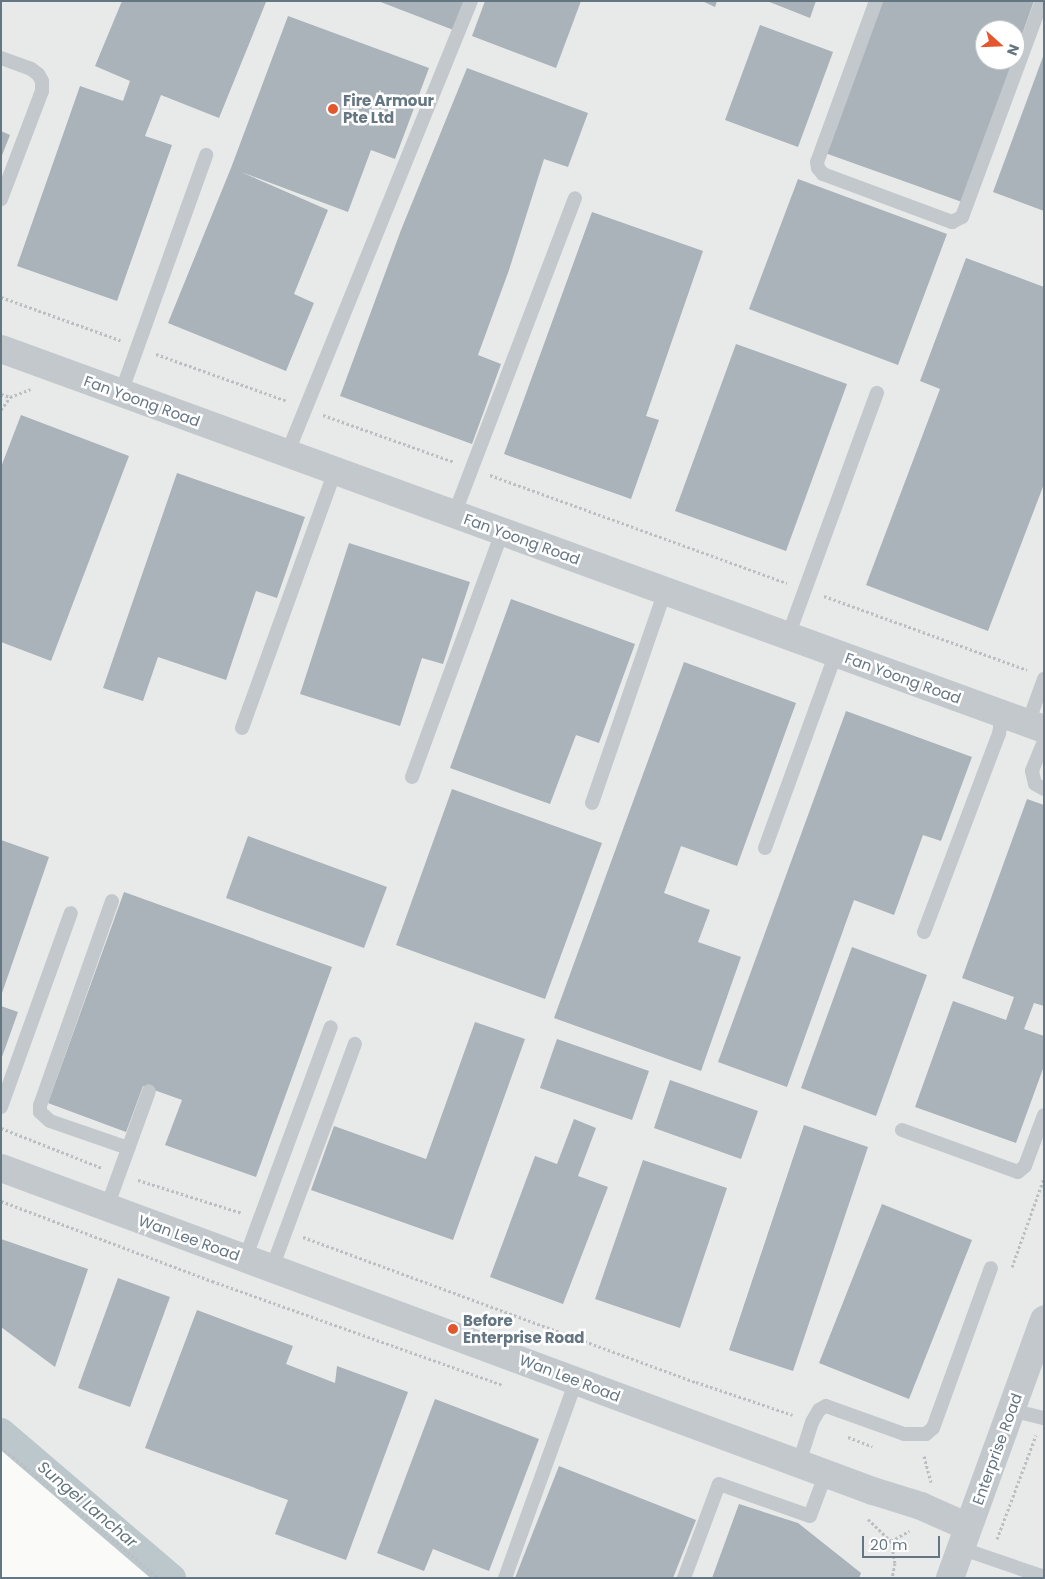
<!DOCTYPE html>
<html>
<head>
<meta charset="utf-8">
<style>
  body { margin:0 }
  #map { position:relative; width:1045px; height:1579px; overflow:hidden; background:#fafaf8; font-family:Poppins,sans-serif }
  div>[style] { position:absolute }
  .built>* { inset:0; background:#e8e9e9 }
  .canal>* { height:28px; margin:-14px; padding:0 14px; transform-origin:14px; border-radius:14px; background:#bbc7cb }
  .building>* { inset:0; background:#aab3b9 }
  .path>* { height:3px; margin-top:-1.5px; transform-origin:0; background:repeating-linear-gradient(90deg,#bbbfc2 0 2.5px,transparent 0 5px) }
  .lane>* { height:14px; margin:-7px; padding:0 7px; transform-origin:7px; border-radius:7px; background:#c3c8cc }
  .street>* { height:28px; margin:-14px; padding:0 14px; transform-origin:14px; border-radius:14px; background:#c3c8cc }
  .dots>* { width:14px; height:14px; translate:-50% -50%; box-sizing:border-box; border:2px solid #fff; border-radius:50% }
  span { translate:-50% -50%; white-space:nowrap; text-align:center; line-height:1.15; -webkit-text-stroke:5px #fff; paint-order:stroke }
  .poi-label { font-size:15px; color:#657683; font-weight:700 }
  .left { translate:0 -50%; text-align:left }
  .street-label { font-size:15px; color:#657683 }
  .water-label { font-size:16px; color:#60757c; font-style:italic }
  .frame { position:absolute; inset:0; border:2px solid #657683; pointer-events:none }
  .north { position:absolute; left:975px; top:20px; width:50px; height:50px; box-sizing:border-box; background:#fff; border:1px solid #c1c8cd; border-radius:50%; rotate:110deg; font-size:14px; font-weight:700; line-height:20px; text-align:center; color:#657683 }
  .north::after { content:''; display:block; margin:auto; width:18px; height:22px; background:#e4572e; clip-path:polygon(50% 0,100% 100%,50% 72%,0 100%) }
  .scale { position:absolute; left:862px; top:1536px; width:78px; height:22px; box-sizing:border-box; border:2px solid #657683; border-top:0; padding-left:6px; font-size:15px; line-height:18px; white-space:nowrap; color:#657683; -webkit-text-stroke:4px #fff; paint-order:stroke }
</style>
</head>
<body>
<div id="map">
  <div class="built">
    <div style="clip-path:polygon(evenodd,1px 1px,1044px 1px,1044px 1578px,169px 1578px,1px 1441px,1px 1px,985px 30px,1015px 30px,1015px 60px,985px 60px,985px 30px)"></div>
  </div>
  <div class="canal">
    <div style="left:1px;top:1432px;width:225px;rotate:40.5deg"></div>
  </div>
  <div class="building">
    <div style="clip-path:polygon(122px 1px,266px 2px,219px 118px,161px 95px,145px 136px,172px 145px,117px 301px,17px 266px,80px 86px,123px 101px,130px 81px,95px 66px)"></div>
    <div style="clip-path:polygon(378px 1px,467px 1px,456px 31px)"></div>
    <div style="clip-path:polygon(485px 1px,581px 1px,556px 68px,472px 36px)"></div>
    <div style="clip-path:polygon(702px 1px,717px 1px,715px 7px)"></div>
    <div style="clip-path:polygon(767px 1px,816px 1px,810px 18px)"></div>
    <div style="clip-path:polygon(879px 1px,1034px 1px,1015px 54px,1015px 30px,985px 30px,985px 60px,1013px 60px,962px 202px,825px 153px)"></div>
    <div style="clip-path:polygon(288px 16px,429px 68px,395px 159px,371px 150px,348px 212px,241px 172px,328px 210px,294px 294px,314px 303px,286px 371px,168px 323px,231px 168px)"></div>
    <div style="clip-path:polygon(760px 25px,833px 52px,798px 147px,725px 120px)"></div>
    <div style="clip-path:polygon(1044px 54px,1044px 211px,993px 192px)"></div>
    <div style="clip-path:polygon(467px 68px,588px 113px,568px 167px,544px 159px,509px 270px,478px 355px,501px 364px,472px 444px,340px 396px,401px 230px)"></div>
    <div style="clip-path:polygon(1px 131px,10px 135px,1px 158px)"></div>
    <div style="clip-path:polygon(798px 179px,947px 234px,898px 365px,749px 309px)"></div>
    <div style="clip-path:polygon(592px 212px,703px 251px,646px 416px,659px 420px,631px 499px,504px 454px)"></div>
    <div style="clip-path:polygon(966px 258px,1044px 287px,1044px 484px,988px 631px,866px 585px,940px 389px,920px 381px)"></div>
    <div style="clip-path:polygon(736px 344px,847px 384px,786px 551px,675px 511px)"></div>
    <div style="clip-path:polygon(21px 415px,129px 456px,51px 661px,1px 642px,1px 467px)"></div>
    <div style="clip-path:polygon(177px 473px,305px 517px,277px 598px,256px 591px,226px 680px,158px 657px,143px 701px,103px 688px)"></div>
    <div style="clip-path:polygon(349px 543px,470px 582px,443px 664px,422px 658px,400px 726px,300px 694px)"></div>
    <div style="clip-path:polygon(511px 599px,635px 644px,599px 743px,576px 735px,550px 804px,450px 768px)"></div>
    <div style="clip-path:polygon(684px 662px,796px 703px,737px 866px,681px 846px,664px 893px,710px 910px,698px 942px,741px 957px,701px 1071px,554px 1018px)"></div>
    <div style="clip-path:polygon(846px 711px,972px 757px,941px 841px,923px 835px,894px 915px,854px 900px,787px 1087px,718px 1062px)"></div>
    <div style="clip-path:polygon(452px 789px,602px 843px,545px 999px,396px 945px)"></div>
    <div style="clip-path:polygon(1027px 799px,1044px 805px,1044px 1006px,1034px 1003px,1024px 1029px,1044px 1036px,1044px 1066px,1016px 1143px,915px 1107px,953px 1001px,1006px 1020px,1014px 997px,962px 978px)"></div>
    <div style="clip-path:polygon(248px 836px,387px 887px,364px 948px,226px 898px)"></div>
    <div style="clip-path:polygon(1px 840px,49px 857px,1px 996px)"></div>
    <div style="clip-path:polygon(124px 892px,332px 967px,256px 1177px,165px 1145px,182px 1100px,143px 1086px,126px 1132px,48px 1103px)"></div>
    <div style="clip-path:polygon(852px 947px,927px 975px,876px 1116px,801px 1088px)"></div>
    <div style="clip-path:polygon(1px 1006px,18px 1012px,2px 1057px,1px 1057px)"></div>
    <div style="clip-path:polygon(475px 1022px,525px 1039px,453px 1240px,311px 1190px,334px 1126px,426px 1159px)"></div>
    <div style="clip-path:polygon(557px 1039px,649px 1071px,632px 1120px,540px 1088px)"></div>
    <div style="clip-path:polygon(670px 1080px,758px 1111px,741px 1159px,654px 1128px)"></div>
    <div style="clip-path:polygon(574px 1119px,596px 1128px,578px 1176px,608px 1187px,563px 1304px,490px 1277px,535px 1156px,557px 1164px)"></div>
    <div style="clip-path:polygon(804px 1125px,868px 1147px,793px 1371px,729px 1350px)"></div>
    <div style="clip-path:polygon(643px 1160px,727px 1188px,680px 1328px,595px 1299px)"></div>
    <div style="clip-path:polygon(882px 1204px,972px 1240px,909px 1399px,819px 1363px)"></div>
    <div style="clip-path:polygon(1px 1239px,88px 1269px,55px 1367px,1px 1327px)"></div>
    <div style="clip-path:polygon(118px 1278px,170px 1297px,130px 1407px,78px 1388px)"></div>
    <div style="clip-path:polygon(197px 1310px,293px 1346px,286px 1364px,335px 1383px,337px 1366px,408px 1392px,346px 1560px,275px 1534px,288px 1500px,145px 1448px)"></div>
    <div style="clip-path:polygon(435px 1399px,539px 1439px,489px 1571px,433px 1549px,424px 1571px,377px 1553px)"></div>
    <div style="clip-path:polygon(559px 1466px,696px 1520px,673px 1578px,515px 1578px)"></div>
    <div style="clip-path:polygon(739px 1504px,798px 1523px,861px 1573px,859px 1578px,712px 1578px)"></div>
  </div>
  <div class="path">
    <div style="left:1px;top:297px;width:127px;rotate:19.9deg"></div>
    <div style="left:156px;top:354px;width:139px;rotate:19.7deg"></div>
    <div style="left:1px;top:394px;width:9px;rotate:18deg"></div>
    <div style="left:1px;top:410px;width:16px;rotate:-55deg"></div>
    <div style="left:10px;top:397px;width:22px;rotate:-21deg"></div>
    <div style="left:323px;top:415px;width:139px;rotate:19.7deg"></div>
    <div style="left:490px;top:475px;width:316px;rotate:20deg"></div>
    <div style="left:824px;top:596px;width:216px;rotate:20deg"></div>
    <div style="left:1px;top:1128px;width:109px;rotate:21.6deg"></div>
    <div style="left:138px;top:1180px;width:109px;rotate:17.6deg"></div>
    <div style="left:1px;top:1201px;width:226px;rotate:20.8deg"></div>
    <div style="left:212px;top:1281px;width:309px;rotate:19.7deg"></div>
    <div style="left:303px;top:1237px;width:419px;rotate:20.3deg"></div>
    <div style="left:696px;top:1382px;width:102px;rotate:18.8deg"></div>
    <div style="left:1012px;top:1267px;width:95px;rotate:-70.2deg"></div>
    <div style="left:848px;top:1437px;width:26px;rotate:21deg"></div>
    <div style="left:1px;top:1447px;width:204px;rotate:39.8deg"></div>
    <div style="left:924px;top:1456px;width:27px;rotate:75deg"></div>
    <div style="left:868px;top:1519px;width:32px;rotate:44deg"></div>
    <div style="left:891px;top:1541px;width:22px;rotate:80deg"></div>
    <div style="left:895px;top:1563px;width:15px;rotate:101deg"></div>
    <div style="left:997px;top:1539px;width:111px;rotate:-69.4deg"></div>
    <div style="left:891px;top:1541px;width:21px;rotate:-29deg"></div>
  </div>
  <div class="lane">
    <div style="left:876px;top:1px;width:171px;rotate:110.1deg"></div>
    <div style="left:817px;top:162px;width:6px;rotate:81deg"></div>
    <div style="left:818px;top:168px;width:8px;rotate:50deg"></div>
    <div style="left:823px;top:174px;width:138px;rotate:20.4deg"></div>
    <div style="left:952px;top:222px;width:11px;rotate:-27deg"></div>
    <div style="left:962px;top:217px;width:230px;rotate:-69.7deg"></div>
    <div style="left:1px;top:58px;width:32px;rotate:20deg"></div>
    <div style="left:31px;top:69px;width:9px;rotate:36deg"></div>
    <div style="left:38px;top:74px;width:8px;rotate:60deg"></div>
    <div style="left:42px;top:81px;width:10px;rotate:90deg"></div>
    <div style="left:42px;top:91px;width:116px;rotate:110.8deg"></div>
    <div style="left:121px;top:393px;width:253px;rotate:-70.3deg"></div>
    <div style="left:287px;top:454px;width:489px;rotate:-67.9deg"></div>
    <div style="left:454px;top:515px;width:339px;rotate:-69.1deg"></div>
    <div style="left:788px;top:636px;width:259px;rotate:-69.9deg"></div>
    <div style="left:1028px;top:723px;width:47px;rotate:-70deg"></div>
    <div style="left:242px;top:728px;width:273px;rotate:-70.1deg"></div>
    <div style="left:1044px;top:741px;width:32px;rotate:112deg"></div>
    <div style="left:1032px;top:771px;width:13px;rotate:77deg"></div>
    <div style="left:1035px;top:784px;width:10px;rotate:29deg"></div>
    <div style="left:412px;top:777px;width:261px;rotate:-69.8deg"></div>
    <div style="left:592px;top:803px;width:224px;rotate:-71deg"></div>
    <div style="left:765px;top:848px;width:208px;rotate:-70deg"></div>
    <div style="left:112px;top:901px;width:216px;rotate:109.4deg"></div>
    <div style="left:40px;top:1105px;width:7px;rotate:90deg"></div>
    <div style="left:40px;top:1112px;width:13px;rotate:42deg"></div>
    <div style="left:50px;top:1121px;width:83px;rotate:19.1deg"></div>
    <div style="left:924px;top:932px;width:212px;rotate:-69.3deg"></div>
    <div style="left:999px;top:734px;width:20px;rotate:-81deg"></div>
    <div style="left:1px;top:1107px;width:206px;rotate:-70.2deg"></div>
    <div style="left:902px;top:1130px;width:123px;rotate:19.9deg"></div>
    <div style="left:1018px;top:1172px;width:9px;rotate:-41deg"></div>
    <div style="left:1025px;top:1166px;width:54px;rotate:-69.6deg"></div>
    <div style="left:107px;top:1207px;width:123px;rotate:-70.1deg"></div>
    <div style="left:245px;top:1259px;width:247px;rotate:-69.7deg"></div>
    <div style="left:272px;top:1268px;width:239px;rotate:-69.7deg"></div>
    <div style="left:1011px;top:1410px;width:34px;rotate:14deg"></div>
    <div style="left:799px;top:1463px;width:43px;rotate:-72.4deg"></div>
    <div style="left:812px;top:1422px;width:14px;rotate:-60deg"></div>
    <div style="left:819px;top:1410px;width:8px;rotate:-30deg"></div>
    <div style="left:826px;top:1406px;width:83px;rotate:19.7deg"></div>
    <div style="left:904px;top:1434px;width:22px"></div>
    <div style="left:926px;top:1434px;width:9px;rotate:-41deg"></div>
    <div style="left:933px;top:1428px;width:170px;rotate:-70.1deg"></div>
    <div style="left:960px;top:1548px;width:89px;rotate:19deg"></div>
    <div style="left:505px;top:1578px;width:209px;rotate:-70.2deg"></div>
    <div style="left:684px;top:1578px;width:100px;rotate:-69.6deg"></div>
    <div style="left:719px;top:1484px;width:96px;rotate:19.4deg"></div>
    <div style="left:810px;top:1516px;width:46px;rotate:-69.6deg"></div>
  </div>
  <div class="street">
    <div style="left:1px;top:349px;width:1110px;rotate:20.02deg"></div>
    <div style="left:1px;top:1168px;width:930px;rotate:20.33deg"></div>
    <div style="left:873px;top:1491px;width:50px;rotate:17.4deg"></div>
    <div style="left:921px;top:1506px;width:51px;rotate:24.1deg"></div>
    <div style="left:950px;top:1578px;width:275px;rotate:-70deg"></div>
  </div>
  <div class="dots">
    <div style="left:333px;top:109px;background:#e4572e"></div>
    <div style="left:453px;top:1329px;background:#e4572e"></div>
  </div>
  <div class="poi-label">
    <span class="left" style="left:343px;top:109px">Fire Armour<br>Pte Ltd</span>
    <span class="left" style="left:463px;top:1329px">Before<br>Enterprise Road</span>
  </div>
  <div class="street-label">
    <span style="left:142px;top:401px;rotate:20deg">Fan Yoong Road</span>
    <span style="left:522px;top:539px;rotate:20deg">Fan Yoong Road</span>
    <span style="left:903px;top:678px;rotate:20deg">Fan Yoong Road</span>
    <span style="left:189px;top:1238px;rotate:20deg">Wan Lee Road</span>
    <span style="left:570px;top:1378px;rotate:21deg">Wan Lee Road</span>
    <span style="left:997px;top:1449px;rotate:-70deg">Enterprise Road</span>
  </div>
  <div class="water-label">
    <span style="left:87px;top:1505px;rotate:40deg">Sungei Lanchar</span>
  </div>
  <div class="frame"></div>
  <div class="north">N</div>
  <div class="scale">20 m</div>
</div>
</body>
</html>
